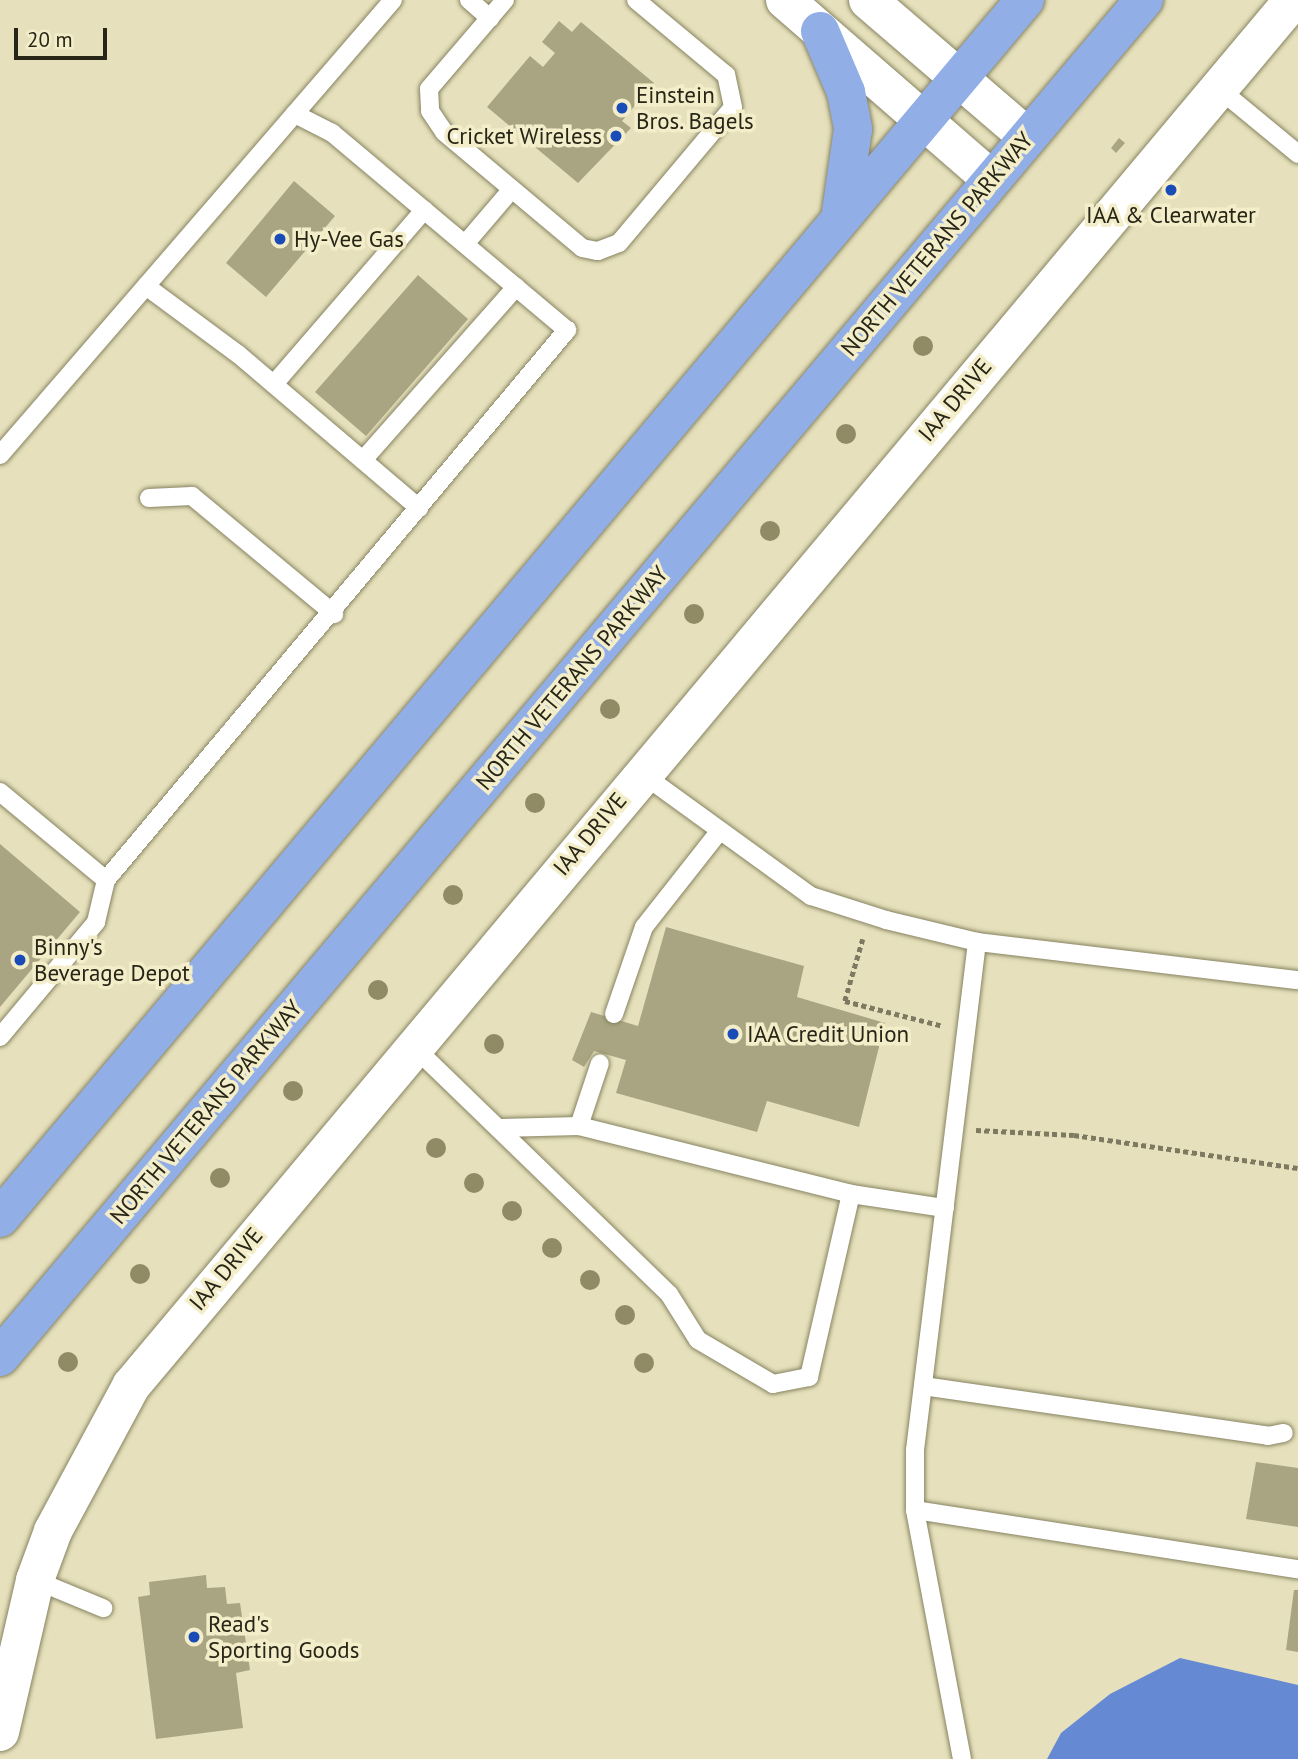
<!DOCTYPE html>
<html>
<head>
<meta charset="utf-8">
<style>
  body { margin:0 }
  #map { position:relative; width:1298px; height:1759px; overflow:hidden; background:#e6e1bc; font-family:"PT Sans",sans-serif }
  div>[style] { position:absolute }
  .water>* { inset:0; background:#658ad3 }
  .building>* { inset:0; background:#a9a582 }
  .path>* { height:4.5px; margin-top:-2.25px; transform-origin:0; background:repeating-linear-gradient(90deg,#7e7a62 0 5px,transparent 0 8.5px) }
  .roads { filter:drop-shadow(0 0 2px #878361) drop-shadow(0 0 2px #878361) }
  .service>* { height:18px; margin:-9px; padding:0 9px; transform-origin:9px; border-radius:9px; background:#fff }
  .tertiary>* { height:38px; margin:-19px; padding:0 19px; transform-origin:19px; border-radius:19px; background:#fff }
  .trunk>* { height:38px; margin:-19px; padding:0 19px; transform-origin:19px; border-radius:19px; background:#92aee6 }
  .trees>* { width:20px; height:20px; margin:-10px; border-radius:50%; background:#908b64 }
  .dots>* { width:19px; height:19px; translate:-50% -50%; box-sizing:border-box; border:4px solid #f3eec9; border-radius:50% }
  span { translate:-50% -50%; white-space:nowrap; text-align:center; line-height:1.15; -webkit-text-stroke:7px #f3eec9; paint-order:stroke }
  .poi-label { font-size:23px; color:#272517 }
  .left { translate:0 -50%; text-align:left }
  .right { translate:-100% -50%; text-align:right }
  .street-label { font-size:23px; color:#272517 }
  .scale { position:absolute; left:14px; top:28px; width:93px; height:32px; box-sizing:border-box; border:4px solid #272517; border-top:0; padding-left:9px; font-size:21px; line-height:24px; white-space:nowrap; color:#272517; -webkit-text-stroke:5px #f3eec9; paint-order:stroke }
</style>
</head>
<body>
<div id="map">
  <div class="water">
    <div style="clip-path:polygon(1180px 1658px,1298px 1685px,1298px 1759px,1047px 1759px,1061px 1733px,1110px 1694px)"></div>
  </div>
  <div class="building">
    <div style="clip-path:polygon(559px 21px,572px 32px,581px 22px,654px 83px,622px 121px,631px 128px,578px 183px,487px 107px,530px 56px,543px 67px,555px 53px,542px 42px)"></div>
    <div style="clip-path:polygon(1119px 138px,1125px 143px,1116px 153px,1111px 148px)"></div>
    <div style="clip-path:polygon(294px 181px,335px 216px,266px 297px,226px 263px)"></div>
    <div style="clip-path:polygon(418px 275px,468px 319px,366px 436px,315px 392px)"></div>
    <div style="clip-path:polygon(0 844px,80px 912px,0 1007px)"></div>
    <div style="clip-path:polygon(666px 927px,804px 966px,797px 997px,885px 1023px,859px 1127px,767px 1101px,757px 1132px,616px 1093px,626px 1060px,594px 1051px,584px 1067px,572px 1060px,591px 1012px,638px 1026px)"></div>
    <div style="clip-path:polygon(1256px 1462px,1298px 1468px,1298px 1527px,1246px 1519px)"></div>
    <div style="clip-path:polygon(206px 1575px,207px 1588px,225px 1587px,227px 1604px,240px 1603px,250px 1670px,236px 1673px,243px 1728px,156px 1739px,138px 1597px,150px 1595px,149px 1582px)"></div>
    <div style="clip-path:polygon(1294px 1590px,1298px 1590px,1298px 1652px,1286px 1650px)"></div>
  </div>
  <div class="path">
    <div style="left:863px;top:939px;width:65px;rotate:106.2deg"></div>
    <div style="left:845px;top:1001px;width:101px;rotate:14.3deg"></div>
    <div style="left:976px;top:1130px;width:98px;rotate:2.9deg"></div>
    <div style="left:1074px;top:1135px;width:226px;rotate:8.4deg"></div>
  </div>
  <div class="roads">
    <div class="service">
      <div style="left:469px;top:0;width:28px;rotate:41deg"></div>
      <div style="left:505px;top:0;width:117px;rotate:130.5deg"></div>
      <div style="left:429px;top:89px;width:22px;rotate:87deg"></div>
      <div style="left:430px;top:111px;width:25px;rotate:56deg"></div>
      <div style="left:444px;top:132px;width:180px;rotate:40deg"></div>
      <div style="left:582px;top:248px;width:16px;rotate:11deg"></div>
      <div style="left:598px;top:251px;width:22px;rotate:-21deg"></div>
      <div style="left:619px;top:243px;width:177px;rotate:-50deg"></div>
      <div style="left:733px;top:107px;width:33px;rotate:-102deg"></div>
      <div style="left:726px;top:75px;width:117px;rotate:-140.2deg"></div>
      <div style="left:1218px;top:88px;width:104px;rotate:39.5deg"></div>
      <div style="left:465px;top:244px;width:72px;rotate:-49.5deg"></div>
      <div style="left:146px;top:286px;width:114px;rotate:36.5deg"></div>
      <div style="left:238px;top:354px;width:238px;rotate:40.4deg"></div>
      <div style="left:274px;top:384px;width:230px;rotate:-49.2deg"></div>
      <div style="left:0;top:455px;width:601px;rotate:-49.18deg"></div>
      <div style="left:363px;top:460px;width:231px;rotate:-48.5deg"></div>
      <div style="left:149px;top:498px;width:43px;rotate:-2.7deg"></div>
      <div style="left:192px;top:496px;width:185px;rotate:39.7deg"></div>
      <div style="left:641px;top:773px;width:210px;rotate:35.9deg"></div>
      <div style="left:811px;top:896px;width:79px;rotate:17.7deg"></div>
      <div style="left:886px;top:920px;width:94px;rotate:13.6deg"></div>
      <div style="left:977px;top:942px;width:323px;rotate:6.8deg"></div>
      <div style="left:0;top:792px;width:138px;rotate:39.7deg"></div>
      <div style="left:614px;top:1014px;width:92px;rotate:-71deg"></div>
      <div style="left:644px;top:927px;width:120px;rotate:-51.8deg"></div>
      <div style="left:0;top:1037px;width:150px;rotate:-50.1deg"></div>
      <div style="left:96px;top:922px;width:43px;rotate:-76.6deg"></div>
      <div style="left:106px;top:880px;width:718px;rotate:-50.03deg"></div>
      <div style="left:567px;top:330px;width:307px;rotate:-140deg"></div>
      <div style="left:332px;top:133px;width:42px;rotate:-152.8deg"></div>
      <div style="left:412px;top:1045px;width:358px;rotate:44.1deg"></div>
      <div style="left:669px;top:1294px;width:54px;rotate:57.8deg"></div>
      <div style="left:698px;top:1340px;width:87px;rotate:30.4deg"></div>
      <div style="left:773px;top:1384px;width:37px;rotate:-11deg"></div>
      <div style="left:809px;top:1377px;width:188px;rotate:-77.1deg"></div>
      <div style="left:851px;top:1194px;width:95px;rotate:8.5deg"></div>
      <div style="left:579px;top:1126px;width:280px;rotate:14deg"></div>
      <div style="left:500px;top:1128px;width:79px;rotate:-1.5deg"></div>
      <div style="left:579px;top:1126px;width:66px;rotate:-71.6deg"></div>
      <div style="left:923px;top:1386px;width:349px;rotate:8.2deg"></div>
      <div style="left:1268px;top:1436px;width:16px;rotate:-11deg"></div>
      <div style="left:915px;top:1510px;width:388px;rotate:8.8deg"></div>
      <div style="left:35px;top:1580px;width:74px;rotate:22.4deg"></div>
      <div style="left:962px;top:1759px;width:253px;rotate:-100.7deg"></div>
      <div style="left:915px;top:1510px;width:60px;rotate:-90deg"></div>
      <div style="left:915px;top:1450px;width:512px;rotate:-83.04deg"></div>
    </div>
    <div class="tertiary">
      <div style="left:785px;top:0;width:273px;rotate:41deg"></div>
      <div style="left:868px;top:0;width:210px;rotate:40.7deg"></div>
      <div style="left:0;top:1732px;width:156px;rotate:-77deg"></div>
      <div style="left:35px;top:1580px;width:52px;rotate:-69.8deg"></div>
      <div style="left:53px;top:1531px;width:165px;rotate:-61.7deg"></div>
      <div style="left:131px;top:1386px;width:1809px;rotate:-50.02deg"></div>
    </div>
    <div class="trunk">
      <div style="left:820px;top:31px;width:66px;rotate:66.9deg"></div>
      <div style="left:846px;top:92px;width:38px;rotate:79deg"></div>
      <div style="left:853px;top:129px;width:91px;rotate:98.2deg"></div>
      <div style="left:0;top:1218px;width:1592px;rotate:-49.92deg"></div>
      <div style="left:0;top:1357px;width:1775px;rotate:-49.87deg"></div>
    </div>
  </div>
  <div class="trees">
    <div style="left:923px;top:346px"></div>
    <div style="left:846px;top:434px"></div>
    <div style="left:770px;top:531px"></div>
    <div style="left:694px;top:614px"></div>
    <div style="left:610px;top:709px"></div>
    <div style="left:535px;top:803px"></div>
    <div style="left:453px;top:895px"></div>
    <div style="left:378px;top:990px"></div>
    <div style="left:494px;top:1044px"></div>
    <div style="left:293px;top:1091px"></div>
    <div style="left:436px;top:1148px"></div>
    <div style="left:220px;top:1178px"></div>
    <div style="left:474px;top:1183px"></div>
    <div style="left:512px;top:1211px"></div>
    <div style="left:552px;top:1248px"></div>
    <div style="left:140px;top:1274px"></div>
    <div style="left:590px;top:1280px"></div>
    <div style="left:625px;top:1315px"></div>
    <div style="left:68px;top:1362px"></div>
    <div style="left:644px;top:1363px"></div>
  </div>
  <div class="dots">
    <div style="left:622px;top:108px;background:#1a4cb8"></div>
    <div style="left:616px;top:136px;background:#1a4cb8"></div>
    <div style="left:1171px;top:190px;background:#1a4cb8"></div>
    <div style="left:280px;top:239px;background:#1a4cb8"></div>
    <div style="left:20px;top:960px;background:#1a4cb8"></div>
    <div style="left:733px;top:1034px;background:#1a4cb8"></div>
    <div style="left:194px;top:1637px;background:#1a4cb8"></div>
  </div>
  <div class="poi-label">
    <span class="left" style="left:636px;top:108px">Einstein<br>Bros. Bagels</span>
    <span class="right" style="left:602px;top:136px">Cricket Wireless</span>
    <span style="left:1171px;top:215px">IAA &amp; Clearwater</span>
    <span class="left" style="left:294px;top:239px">Hy-Vee Gas</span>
    <span class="left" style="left:34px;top:960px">Binny's<br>Beverage Depot</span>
    <span class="left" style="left:747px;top:1034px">IAA Credit Union</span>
    <span class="left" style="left:208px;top:1637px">Read's<br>Sporting Goods</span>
  </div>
  <div class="street-label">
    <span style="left:937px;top:244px;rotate:-50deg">NORTH VETERANS PARKWAY</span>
    <span style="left:955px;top:400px;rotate:-50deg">IAA DRIVE</span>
    <span style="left:572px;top:678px;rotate:-50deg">NORTH VETERANS PARKWAY</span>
    <span style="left:590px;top:834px;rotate:-50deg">IAA DRIVE</span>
    <span style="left:206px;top:1112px;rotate:-50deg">NORTH VETERANS PARKWAY</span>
    <span style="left:226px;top:1269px;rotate:-50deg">IAA DRIVE</span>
  </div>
  <div class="scale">20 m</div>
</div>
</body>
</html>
